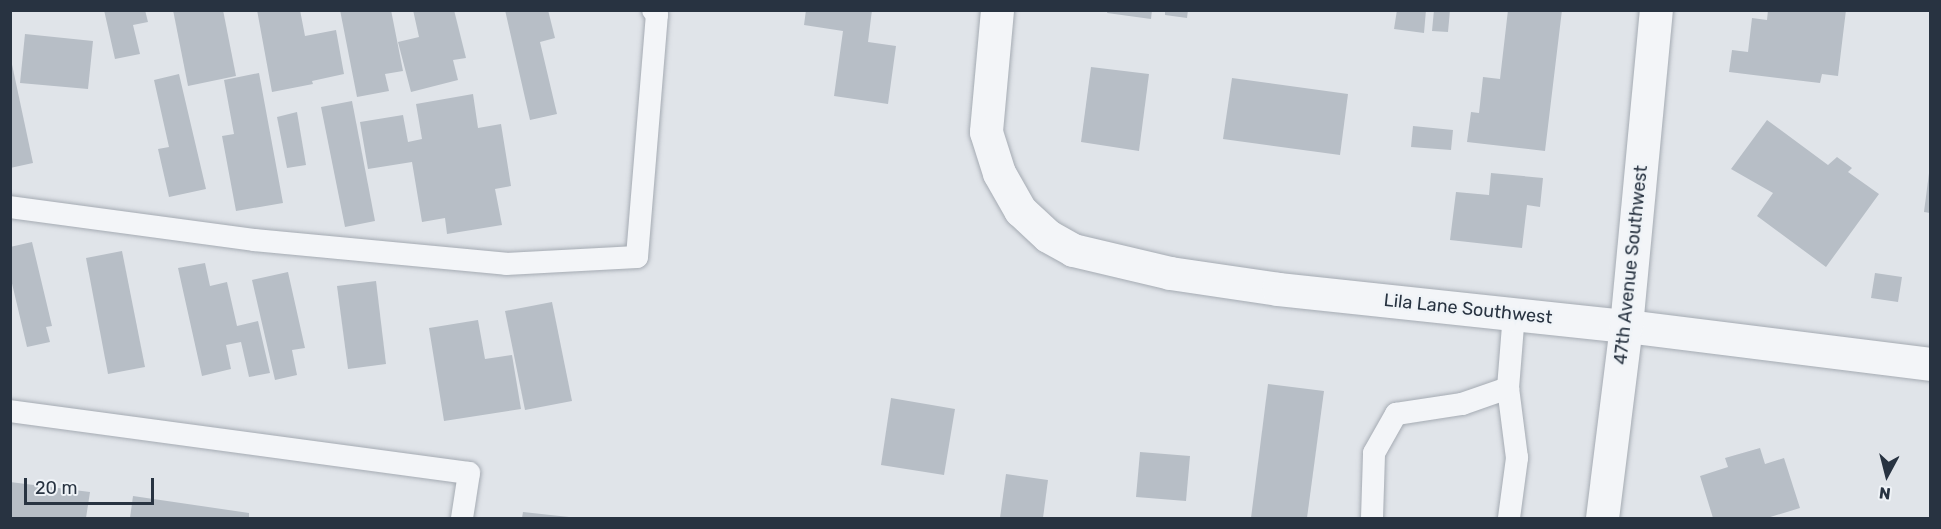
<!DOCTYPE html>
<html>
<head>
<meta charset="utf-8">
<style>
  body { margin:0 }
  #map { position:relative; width:1941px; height:529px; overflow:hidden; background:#e0e4e9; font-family:Rubik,sans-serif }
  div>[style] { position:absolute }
  .building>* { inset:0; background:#b7bec6 }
  .roads { filter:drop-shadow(0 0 2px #a5abb3) drop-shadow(0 0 2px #a5abb3) }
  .service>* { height:22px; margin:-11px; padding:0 11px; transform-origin:11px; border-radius:11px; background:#f3f5f8 }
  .minor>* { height:33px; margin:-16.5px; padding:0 16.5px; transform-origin:16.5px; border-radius:16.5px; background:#f3f5f8 }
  span { translate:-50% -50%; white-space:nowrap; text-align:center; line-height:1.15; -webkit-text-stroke:5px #eff3f7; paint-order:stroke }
  .street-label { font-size:18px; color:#283341 }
  .frame { position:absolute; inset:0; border:12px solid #283341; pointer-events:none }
  .north { position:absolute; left:1857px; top:445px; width:60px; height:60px; -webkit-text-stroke:4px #eff3f7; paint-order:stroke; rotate:187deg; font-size:16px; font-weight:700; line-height:24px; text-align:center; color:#283341 }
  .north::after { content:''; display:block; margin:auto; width:21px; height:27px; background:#283341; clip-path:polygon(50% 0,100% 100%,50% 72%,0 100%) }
  .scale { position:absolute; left:24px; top:478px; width:130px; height:27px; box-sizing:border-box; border:3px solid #283341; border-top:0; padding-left:8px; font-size:18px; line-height:21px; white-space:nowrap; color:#283341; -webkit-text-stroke:4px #eff3f7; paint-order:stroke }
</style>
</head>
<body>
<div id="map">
  <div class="building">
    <div style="clip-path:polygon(104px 10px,145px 10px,148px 22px,133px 25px,140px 54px,115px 59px)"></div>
    <div style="clip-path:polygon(173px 10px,223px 10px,236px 76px,188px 86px)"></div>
    <div style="clip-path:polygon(257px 10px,300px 10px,305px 36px,336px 30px,344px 74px,312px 81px,313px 84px,272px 92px)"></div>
    <div style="clip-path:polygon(340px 10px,391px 10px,403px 71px,385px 74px,389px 91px,357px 97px)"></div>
    <div style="clip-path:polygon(413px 10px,454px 10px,466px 58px,453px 60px,458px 80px,411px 92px,398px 42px,419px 37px)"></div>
    <div style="clip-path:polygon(505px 10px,548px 10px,555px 38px,540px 42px,557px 114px,530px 120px)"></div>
    <div style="clip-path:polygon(806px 10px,872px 10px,868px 42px,896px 46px,888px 104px,834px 96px,843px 31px,804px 25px)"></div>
    <div style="clip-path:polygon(1108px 10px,1152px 10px,1151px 19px,1107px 13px)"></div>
    <div style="clip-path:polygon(1165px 10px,1188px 10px,1187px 18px,1165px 15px)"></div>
    <div style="clip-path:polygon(1397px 10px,1426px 10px,1424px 33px,1394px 29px)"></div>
    <div style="clip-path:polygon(1434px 10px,1450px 10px,1448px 32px,1432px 31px)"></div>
    <div style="clip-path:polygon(1508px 10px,1562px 10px,1545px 151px,1467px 142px,1471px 112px,1479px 113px,1483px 77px,1500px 79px)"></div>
    <div style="clip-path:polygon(1768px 10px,1846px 10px,1838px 76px,1822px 74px,1820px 83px,1729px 72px,1732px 50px,1748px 52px,1752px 18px,1767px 20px)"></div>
    <div style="clip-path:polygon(25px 34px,93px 41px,88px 89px,20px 83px)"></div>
    <div style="clip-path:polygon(10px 55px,33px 163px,10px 168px)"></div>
    <div style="clip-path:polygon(1091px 67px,1149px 74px,1139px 151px,1081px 142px)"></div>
    <div style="clip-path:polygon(259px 73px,283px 203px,236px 211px,222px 136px,234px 134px,224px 80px)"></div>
    <div style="clip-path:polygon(179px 74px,206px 189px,169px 197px,158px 149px,169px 147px,154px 80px)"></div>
    <div style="clip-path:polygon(1232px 78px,1348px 94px,1340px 155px,1223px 139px)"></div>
    <div style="clip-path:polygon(473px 94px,478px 128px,501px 124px,511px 186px,495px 189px,502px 225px,447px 234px,445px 218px,422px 222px,412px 162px,368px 169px,360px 122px,403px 115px,408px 142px,422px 139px,416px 104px)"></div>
    <div style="clip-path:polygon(352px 101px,375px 221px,345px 227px,321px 107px)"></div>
    <div style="clip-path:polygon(297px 112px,306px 165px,287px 168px,277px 117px)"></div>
    <div style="clip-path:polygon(1767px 120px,1828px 165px,1837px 157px,1852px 168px,1848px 172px,1879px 194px,1826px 267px,1757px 216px,1773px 193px,1731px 169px)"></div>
    <div style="clip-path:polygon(1413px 126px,1453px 130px,1451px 150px,1411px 147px)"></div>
    <div style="clip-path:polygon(1491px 173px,1543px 178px,1540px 207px,1527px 205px,1522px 248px,1450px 240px,1456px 192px,1489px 195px)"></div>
    <div style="clip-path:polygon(1929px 173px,1930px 173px,1930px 213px,1924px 212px)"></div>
    <div style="clip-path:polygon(32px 242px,52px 326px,46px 327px,50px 342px,27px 347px,10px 275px,10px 247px)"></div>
    <div style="clip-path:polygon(122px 251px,145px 367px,108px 374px,86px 258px)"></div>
    <div style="clip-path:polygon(205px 263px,210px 286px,227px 282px,237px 326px,258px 321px,270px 373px,249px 377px,241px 342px,226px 345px,231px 369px,202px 376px,178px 268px)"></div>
    <div style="clip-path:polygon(288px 272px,305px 348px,292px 350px,297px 375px,275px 380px,252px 280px)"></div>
    <div style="clip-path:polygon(1875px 273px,1902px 277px,1898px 302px,1871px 298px)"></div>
    <div style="clip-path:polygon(376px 281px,386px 364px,348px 369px,337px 286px)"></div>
    <div style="clip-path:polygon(552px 302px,572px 401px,525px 410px,505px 311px)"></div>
    <div style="clip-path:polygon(478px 320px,485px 359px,512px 355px,521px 409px,444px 421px,429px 328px)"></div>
    <div style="clip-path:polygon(1268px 384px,1324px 391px,1307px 518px,1251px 518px)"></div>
    <div style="clip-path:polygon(891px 398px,955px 409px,944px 475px,881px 465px)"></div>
    <div style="clip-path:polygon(1760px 448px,1765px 464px,1784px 458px,1800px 508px,1767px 518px,1713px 518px,1700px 476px,1728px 467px,1725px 458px)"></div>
    <div style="clip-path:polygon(1140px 452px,1190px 456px,1186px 501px,1136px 497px)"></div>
    <div style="clip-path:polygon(1006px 474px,1048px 480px,1043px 518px,1000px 518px)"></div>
    <div style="clip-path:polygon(10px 482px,90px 492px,86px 518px,10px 518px)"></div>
    <div style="clip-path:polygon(133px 496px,249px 513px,249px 518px,130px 518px)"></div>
    <div style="clip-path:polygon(523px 512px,569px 517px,569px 518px,522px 518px)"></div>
  </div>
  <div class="roads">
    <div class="service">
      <div style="left:10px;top:207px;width:246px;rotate:7.7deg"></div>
      <div style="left:254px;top:240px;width:253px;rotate:5.4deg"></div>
      <div style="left:506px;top:264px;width:131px;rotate:-3.1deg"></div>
      <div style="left:637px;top:257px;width:243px;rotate:-85.3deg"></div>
      <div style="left:657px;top:15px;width:6px;rotate:-129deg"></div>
      <div style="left:10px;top:411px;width:463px;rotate:7.7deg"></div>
      <div style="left:469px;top:473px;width:46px;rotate:98.8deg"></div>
      <div style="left:1372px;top:518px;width:65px;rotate:-88.2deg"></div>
      <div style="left:1374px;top:453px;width:45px;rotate:-60.6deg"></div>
      <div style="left:1396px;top:414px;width:67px;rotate:-8.6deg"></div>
      <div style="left:1462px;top:404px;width:49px;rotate:-19.2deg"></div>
      <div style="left:1509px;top:518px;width:61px;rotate:-82.4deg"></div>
      <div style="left:1517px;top:458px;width:71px;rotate:-97.3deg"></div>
      <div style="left:1508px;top:388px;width:74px;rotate:-85.4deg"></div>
    </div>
    <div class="minor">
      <div style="left:997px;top:10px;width:122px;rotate:95.2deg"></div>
      <div style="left:986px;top:132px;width:43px;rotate:72.4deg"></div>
      <div style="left:999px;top:173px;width:43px;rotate:60.4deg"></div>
      <div style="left:1020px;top:210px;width:38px;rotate:43deg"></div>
      <div style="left:1048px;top:236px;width:29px;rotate:29deg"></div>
      <div style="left:1073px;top:250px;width:100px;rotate:13.3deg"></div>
      <div style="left:1170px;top:273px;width:109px;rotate:8.4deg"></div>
      <div style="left:1278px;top:289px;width:350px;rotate:6.1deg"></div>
      <div style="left:1626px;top:326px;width:306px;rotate:7.1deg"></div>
      <div style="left:1602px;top:518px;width:193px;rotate:-82.9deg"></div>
      <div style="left:1626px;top:326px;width:317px;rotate:-84.6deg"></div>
    </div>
  </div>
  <div class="street-label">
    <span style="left:1631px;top:265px;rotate:-84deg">47th Avenue Southwest</span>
    <span style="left:1468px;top:309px;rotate:6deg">Lila Lane Southwest</span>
  </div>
  <div class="frame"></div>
  <div class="north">N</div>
  <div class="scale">20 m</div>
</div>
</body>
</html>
